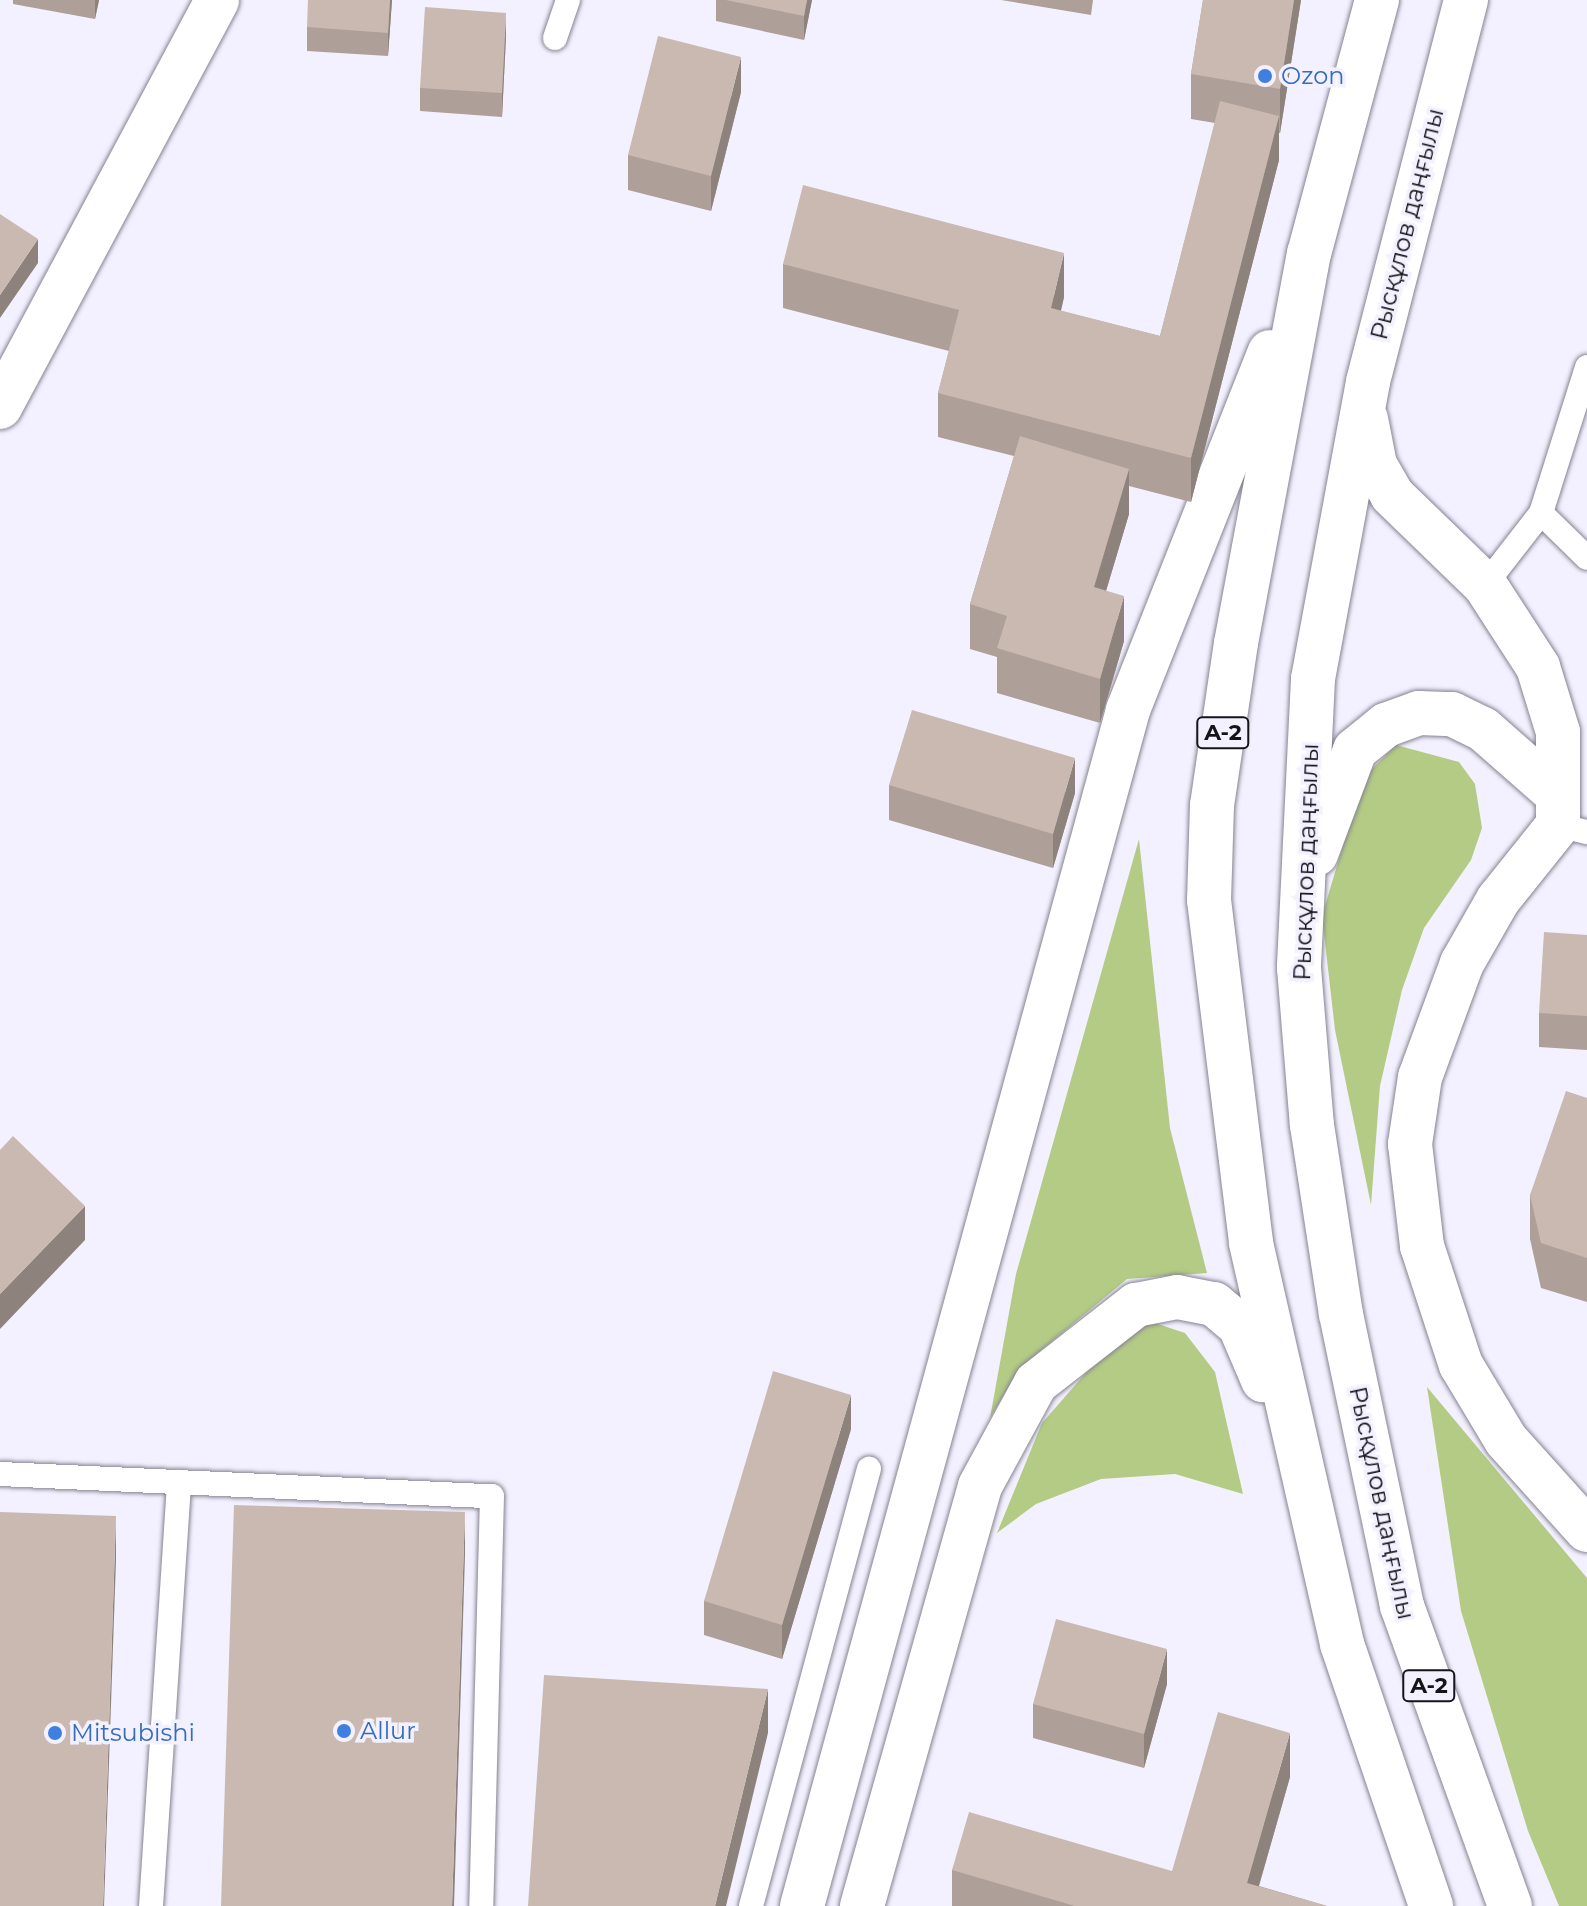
<!DOCTYPE html>
<html>
<head>
<meta charset="utf-8">
<style>
  body { margin:0 }
  #map { position:relative; width:1587px; height:1906px; overflow:hidden; background:#f3f1ff; font-family:Montserrat,sans-serif }
  div>[style] { position:absolute }
  .green>* { inset:0; background:#b4cb85 }
  .roads { filter:drop-shadow(0 0 2px #858391) drop-shadow(0 0 2px #858391) }
  .lane>* { height:24px; margin:-12px; padding:0 12px; transform-origin:12px; border-radius:12px; background:#fff }
  .street>* { height:44px; margin:-22px; padding:0 22px; transform-origin:22px; border-radius:22px; background:#fff }
  .primary>* { height:44px; margin:-22px; padding:0 22px; transform-origin:22px; border-radius:22px; background:#fff }
  .wall>* { inset:0; background:#ae9f98 }
  .shaded-wall>* { inset:0; background:#8d827c }
  .building>* { inset:0; background:#cab9b1 }
  .dots>* { width:22px; height:22px; translate:-50% -50%; box-sizing:border-box; border:4px solid #f3f1ff; border-radius:50% }
  span { translate:-50% -50%; white-space:nowrap; text-align:center; line-height:1.15; -webkit-text-stroke:7px #f3f1ff; paint-order:stroke }
  .shield-label span { padding:2px 6px; background:#f3f1ff; border:2px solid; border-radius:6px; -webkit-text-stroke-width:0 }
  .shield-label { font-size:22px; color:#151419; font-weight:700 }
  .shop-label { font-size:24px; color:#366cbe }
  .left { translate:0 -50%; text-align:left }
  .street-label { font-size:24px; color:#151419 }
</style>
</head>
<body>
<div id="map">
  <div class="green">
    <div style="clip-path:polygon(1396px 745px,1459px 762px,1475px 784px,1482px 828px,1471px 860px,1424px 928px,1402px 990px,1380px 1086px,1371px 1205px,1335px 1030px,1322px 916px,1363px 778px)"></div>
    <div style="clip-path:polygon(1139px 839px,1170px 1128px,1207px 1273px,1127px 1279px,1021px 1367px,990px 1418px,1016px 1274px)"></div>
    <div style="clip-path:polygon(1149px 1321px,1185px 1333px,1215px 1372px,1243px 1494px,1175px 1474px,1101px 1479px,1036px 1504px,997px 1533px,1042px 1423px,1105px 1351px)"></div>
    <div style="clip-path:polygon(1427px 1387px,1587px 1578px,1587px 1906px,1559px 1906px,1528px 1831px,1461px 1611px)"></div>
  </div>
  <div class="roads">
    <div class="lane">
      <div style="left:555px;top:38px;width:40px;rotate:-71.1deg"></div>
      <div style="left:1541px;top:513px;width:64px;rotate:44.4deg"></div>
      <div style="left:1485px;top:585px;width:91px;rotate:-52.1deg"></div>
      <div style="left:1541px;top:513px;width:153px;rotate:-72.5deg"></div>
      <div style="left:1558px;top:825px;width:30px;rotate:14deg"></div>
      <div style="left:0;top:1474px;width:492px;rotate:2.6deg"></div>
      <div style="left:492px;top:1496px;width:410px;rotate:91.5deg"></div>
      <div style="left:151px;top:1906px;width:425px;rotate:-86.2deg"></div>
      <div style="left:751px;top:1906px;width:453px;rotate:-74.9deg"></div>
    </div>
    <div class="street">
      <div style="left:0;top:407px;width:461px;rotate:-61.9deg"></div>
    </div>
    <div class="primary">
      <div style="left:1377px;top:0;width:262px;rotate:105deg"></div>
      <div style="left:1309px;top:253px;width:397px;rotate:100.6deg"></div>
      <div style="left:1236px;top:643px;width:164px;rotate:98.4deg"></div>
      <div style="left:1212px;top:805px;width:95px;rotate:91.8deg"></div>
      <div style="left:1209px;top:900px;width:346px;rotate:83deg"></div>
      <div style="left:1251px;top:1243px;width:411px;rotate:77.2deg"></div>
      <div style="left:1342px;top:1644px;width:277px;rotate:71.2deg"></div>
      <div style="left:1466px;top:0;width:394px;rotate:104.4deg"></div>
      <div style="left:1368px;top:382px;width:302px;rotate:100.5deg"></div>
      <div style="left:1313px;top:679px;width:289px;rotate:92.8deg"></div>
      <div style="left:1299px;top:968px;width:158px;rotate:85.3deg"></div>
      <div style="left:1312px;top:1125px;width:191px;rotate:81.3deg"></div>
      <div style="left:1341px;top:1314px;width:298px;rotate:78.2deg"></div>
      <div style="left:1402px;top:1606px;width:319px;rotate:70.2deg"></div>
      <div style="left:1366px;top:419px;width:47px;rotate:78.9deg"></div>
      <div style="left:1375px;top:465px;width:34px;rotate:60deg"></div>
      <div style="left:1392px;top:495px;width:129px;rotate:44.1deg"></div>
      <div style="left:1485px;top:585px;width:98px;rotate:57.1deg"></div>
      <div style="left:1538px;top:667px;width:68px;rotate:72.9deg"></div>
      <div style="left:1558px;top:732px;width:93px;rotate:90deg"></div>
      <div style="left:1558px;top:825px;width:96px;rotate:128.7deg"></div>
      <div style="left:1498px;top:900px;width:73px;rotate:119.7deg"></div>
      <div style="left:1462px;top:963px;width:121px;rotate:110.2deg"></div>
      <div style="left:1420px;top:1077px;width:68px;rotate:98.5deg"></div>
      <div style="left:1410px;top:1144px;width:103px;rotate:83.3deg"></div>
      <div style="left:1422px;top:1246px;width:125px;rotate:71.9deg"></div>
      <div style="left:1461px;top:1365px;width:87px;rotate:59deg"></div>
      <div style="left:1506px;top:1440px;width:121px;rotate:48deg"></div>
      <div style="left:1316px;top:854px;width:111px;rotate:-69.4deg"></div>
      <div style="left:1355px;top:750px;width:40px;rotate:-39deg"></div>
      <div style="left:1386px;top:725px;width:35px;rotate:-20deg"></div>
      <div style="left:1419px;top:713px;width:33px;rotate:2deg"></div>
      <div style="left:1452px;top:714px;width:34px;rotate:26deg"></div>
      <div style="left:1483px;top:729px;width:98px;rotate:41.3deg"></div>
      <div style="left:802px;top:1906px;width:1240px;rotate:-74.75deg"></div>
      <div style="left:1128px;top:710px;width:385px;rotate:-68.4deg"></div>
      <div style="left:862px;top:1906px;width:436px;rotate:-74.3deg"></div>
      <div style="left:980px;top:1486px;width:117px;rotate:-61.5deg"></div>
      <div style="left:1036px;top:1383px;width:127px;rotate:-38deg"></div>
      <div style="left:1136px;top:1305px;width:42px;rotate:-11deg"></div>
      <div style="left:1177px;top:1297px;width:38px;rotate:11deg"></div>
      <div style="left:1214px;top:1304px;width:34px;rotate:40deg"></div>
      <div style="left:1240px;top:1326px;width:59px;rotate:66.9deg"></div>
    </div>
  </div>
  <div class="wall">
    <div style="clip-path:polygon(13px 0,99px 0,95px 19px,13px 4px)"></div>
    <div style="clip-path:polygon(392px 0,388px 56px,307px 51px,307px 27px)"></div>
    <div style="clip-path:polygon(716px 0,812px 0,804px 40px,716px 21px)"></div>
    <div style="clip-path:polygon(1001px 0,1093px 0,1091px 15px)"></div>
    <div style="clip-path:polygon(1203px 0,1301px 0,1280px 133px,1279px 133px,1279px 160px,1191px 502px,1129px 486px,1129px 514px,1106px 591px,1124px 641px,1100px 723px,997px 693px,997px 657px,970px 649px,970px 604px,1014px 456px,938px 437px,938px 393px,949px 351px,783px 308px,783px 264px,1064px 297px,1061px 311px,1160px 336px,1215px 123px,1191px 119px,1191px 74px)"></div>
    <div style="clip-path:polygon(506px 36px,502px 117px,420px 111px,420px 88px)"></div>
    <div style="clip-path:polygon(741px 92px,711px 211px,628px 190px,628px 155px)"></div>
    <div style="clip-path:polygon(889px 785px,1075px 793px,1053px 868px,889px 820px)"></div>
    <div style="clip-path:polygon(1587px 935px,1587px 1050px,1539px 1047px,1539px 1013px)"></div>
    <div style="clip-path:polygon(1587px 1098px,1587px 1302px,1541px 1288px,1530px 1239px,1530px 1195px)"></div>
    <div style="clip-path:polygon(851px 1429px,782px 1659px,704px 1635px,704px 1601px)"></div>
    <div style="clip-path:polygon(1167px 1684px,1144px 1768px,1033px 1738px,1033px 1704px)"></div>
    <div style="clip-path:polygon(1290px 1777px,1259px 1886px,1327px 1906px,952px 1906px,952px 1870px,1172px 1871px)"></div>
  </div>
  <div class="shaded-wall">
    <div style="clip-path:polygon(95px 0,99px 0,95px 19px)"></div>
    <div style="clip-path:polygon(390px 0,392px 0,388px 56px,388px 33px)"></div>
    <div style="clip-path:polygon(807px 0,812px 0,804px 40px,804px 16px)"></div>
    <div style="clip-path:polygon(1294px 0,1301px 0,1280px 133px,1280px 89px)"></div>
    <div style="clip-path:polygon(506px 13px,506px 36px,502px 117px,502px 93px)"></div>
    <div style="clip-path:polygon(741px 57px,741px 92px,711px 211px,711px 176px)"></div>
    <div style="clip-path:polygon(1279px 116px,1279px 160px,1191px 502px,1191px 458px)"></div>
    <div style="clip-path:polygon(38px 239px,38px 263px,0 318px,0 295px)"></div>
    <div style="clip-path:polygon(1064px 253px,1064px 297px,1051px 352px,1051px 308px)"></div>
    <div style="clip-path:polygon(1129px 469px,1129px 514px,1094px 631px,1094px 587px)"></div>
    <div style="clip-path:polygon(1124px 596px,1124px 641px,1100px 723px,1100px 679px)"></div>
    <div style="clip-path:polygon(1075px 758px,1075px 793px,1053px 868px,1053px 834px)"></div>
    <div style="clip-path:polygon(85px 1206px,85px 1240px,0 1329px,0 1294px)"></div>
    <div style="clip-path:polygon(851px 1395px,851px 1429px,782px 1659px,782px 1625px)"></div>
    <div style="clip-path:polygon(465px 1512px,465px 1556px,454px 1906px,452px 1906px)"></div>
    <div style="clip-path:polygon(116px 1516px,116px 1560px,104px 1906px,103px 1906px)"></div>
    <div style="clip-path:polygon(1167px 1649px,1167px 1684px,1144px 1768px,1144px 1734px)"></div>
    <div style="clip-path:polygon(768px 1689px,768px 1733px,726px 1906px,715px 1906px)"></div>
    <div style="clip-path:polygon(1290px 1733px,1290px 1777px,1253px 1906px,1247px 1883px)"></div>
  </div>
  <div class="building">
    <div style="clip-path:polygon(308px 0,390px 0,388px 33px,307px 27px)"></div>
    <div style="clip-path:polygon(726px 0,807px 0,804px 16px)"></div>
    <div style="clip-path:polygon(1203px 0,1294px 0,1280px 89px,1191px 74px)"></div>
    <div style="clip-path:polygon(425px 7px,506px 13px,502px 93px,420px 88px)"></div>
    <div style="clip-path:polygon(658px 36px,741px 57px,711px 176px,628px 155px)"></div>
    <div style="clip-path:polygon(1220px 101px,1279px 116px,1191px 458px,938px 393px,959px 310px,783px 264px,803px 185px,1064px 253px,1051px 308px,1160px 336px)"></div>
    <div style="clip-path:polygon(0 214px,38px 239px,0 295px)"></div>
    <div style="clip-path:polygon(1020px 436px,1129px 469px,1094px 587px,1124px 596px,1100px 679px,997px 648px,1007px 616px,970px 604px)"></div>
    <div style="clip-path:polygon(912px 710px,1075px 758px,1053px 834px,889px 785px)"></div>
    <div style="clip-path:polygon(1544px 932px,1587px 935px,1587px 1016px,1539px 1013px)"></div>
    <div style="clip-path:polygon(1566px 1091px,1587px 1098px,1587px 1258px,1541px 1243px,1530px 1195px)"></div>
    <div style="clip-path:polygon(13px 1136px,85px 1206px,0 1294px,0 1150px)"></div>
    <div style="clip-path:polygon(773px 1371px,851px 1395px,782px 1625px,704px 1601px)"></div>
    <div style="clip-path:polygon(234px 1505px,465px 1512px,452px 1906px,221px 1906px)"></div>
    <div style="clip-path:polygon(0 1512px,116px 1516px,103px 1906px,0 1906px)"></div>
    <div style="clip-path:polygon(1056px 1619px,1167px 1649px,1144px 1734px,1033px 1704px)"></div>
    <div style="clip-path:polygon(544px 1675px,768px 1689px,715px 1906px,528px 1906px)"></div>
    <div style="clip-path:polygon(1218px 1712px,1290px 1733px,1247px 1883px,1327px 1906px,1075px 1906px,952px 1870px,969px 1812px,1172px 1871px)"></div>
  </div>
  <div class="dots">
    <div style="left:1265px;top:76px;background:#3f7fe0"></div>
    <div style="left:344px;top:1731px;background:#3f7fe0"></div>
    <div style="left:55px;top:1733px;background:#3f7fe0"></div>
  </div>
  <div class="shield-label">
    <span style="left:1223px;top:733px">A-2</span>
    <span style="left:1429px;top:1686px">A-2</span>
  </div>
  <div class="shop-label">
    <span class="left" style="left:1281px;top:76px">Ozon</span>
    <span class="left" style="left:360px;top:1731px">Allur</span>
    <span class="left" style="left:71px;top:1733px">Mitsubishi</span>
  </div>
  <div class="street-label">
    <span style="left:1407px;top:224px;rotate:-76deg">Рысқұлов даңғылы</span>
    <span style="left:1306px;top:862px;rotate:-88deg">Рысқұлов даңғылы</span>
    <span style="left:1382px;top:1503px;rotate:78deg">Рысқұлов даңғылы</span>
  </div>
</div>
</body>
</html>
